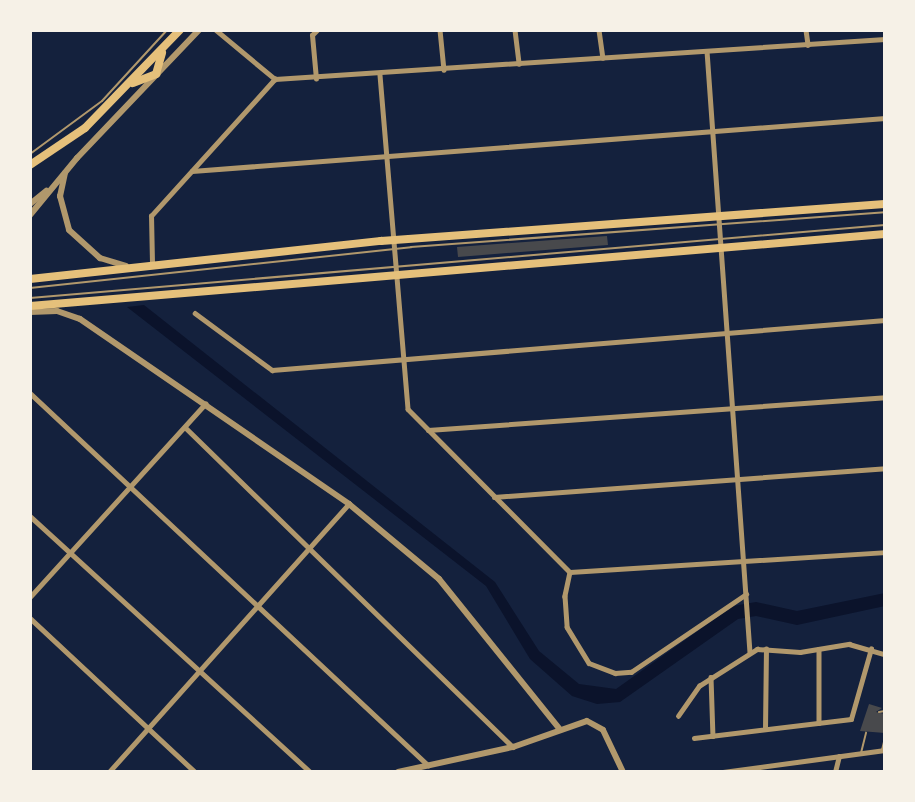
<!DOCTYPE html>
<html>
<head>
<meta charset="utf-8">
<style>
  body { margin:0 }
  #map { position:relative; width:915px; height:802px; overflow:hidden; background:#14213d; font-family:"Space Grotesk",sans-serif }
  div>[style] { position:absolute }
  .water>* { inset:0; background:#0b132b }
  .building>* { inset:0; background:#48494c }
  .service>* { height:2px; margin:-1px; padding:0 1px; transform-origin:1px; border-radius:1px; background:#b1986c }
  .minor>* { height:4.5px; margin:-2.25px; padding:0 2.25px; transform-origin:2.25px; border-radius:2.25px; background:#b1986c }
  .tertiary>* { height:6px; margin:-3px; padding:0 3px; transform-origin:3px; border-radius:3px; background:#b1986c }
  .primary>* { height:8px; margin:-4px; padding:0 4px; transform-origin:4px; border-radius:4px; background:#e5c07b }
  .trunk>* { height:8px; margin:-4px; padding:0 4px; transform-origin:4px; border-radius:4px; background:#e5c07b }
  span { translate:-50% -50%; white-space:nowrap; text-align:center; line-height:1.15; -webkit-text-stroke:5px #f6f1e7; paint-order:stroke }
  .frame { position:absolute; inset:0; border:32px solid #f6f1e7; pointer-events:none }
</style>
</head>
<body>
<div id="map">
  <div class="water">
    <div style="clip-path:polygon(144px 305px,495px 582px,539px 651px,579px 684px,616px 689px,733px 606px,756px 602px,797px 611px,885px 593px,885px 606px,797px 625px,756px 616px,738px 619px,620px 702px,597px 704px,572px 696px,530px 659px,486px 586px,127px 307px)"></div>
  </div>
  <div class="building">
    <div style="clip-path:polygon(607px 236px,608px 245px,458px 257px,457px 247px)"></div>
    <div style="clip-path:polygon(869px 704px,882px 708px,876px 712px,885px 714px,885px 733px,860px 731px)"></div>
  </div>
  <div class="service">
    <div style="left:30px;top:154px;width:89px;rotate:-36.4deg"></div>
    <div style="left:102px;top:101px;width:96px;rotate:-47.5deg"></div>
    <div style="left:30px;top:288px;width:383px;rotate:-6.1deg"></div>
    <div style="left:411px;top:247px;width:475px;rotate:-4.2deg"></div>
    <div style="left:30px;top:298px;width:858px;rotate:-4.88deg"></div>
    <div style="left:879px;top:712px;width:6px;rotate:-9deg"></div>
    <div style="left:882px;top:750px;width:12px;rotate:-76deg"></div>
    <div style="left:861px;top:753px;width:21px;rotate:-76deg"></div>
  </div>
  <div class="minor">
    <div style="left:216px;top:30px;width:77px;rotate:39.7deg"></div>
    <div style="left:440px;top:30px;width:40px;rotate:84.3deg"></div>
    <div style="left:515px;top:30px;width:34px;rotate:83deg"></div>
    <div style="left:599px;top:30px;width:28px;rotate:82deg"></div>
    <div style="left:806px;top:30px;width:15px;rotate:82deg"></div>
    <div style="left:707px;top:51px;width:603px;rotate:85.91deg"></div>
    <div style="left:380px;top:75px;width:335px;rotate:85.2deg"></div>
    <div style="left:408px;top:409px;width:230px;rotate:45.2deg"></div>
    <div style="left:275px;top:79px;width:611px;rotate:-3.75deg"></div>
    <div style="left:316px;top:79px;width:44px;rotate:-95.2deg"></div>
    <div style="left:312px;top:35px;width:7px;rotate:-45deg"></div>
    <div style="left:192px;top:171px;width:695px;rotate:-4.37deg"></div>
    <div style="left:152px;top:263px;width:47px;rotate:-91.2deg"></div>
    <div style="left:151px;top:216px;width:185px;rotate:-47.9deg"></div>
    <div style="left:195px;top:313px;width:96px;rotate:36.5deg"></div>
    <div style="left:272px;top:370px;width:615px;rotate:-4.66deg"></div>
    <div style="left:30px;top:393px;width:545px;rotate:43.07deg"></div>
    <div style="left:185px;top:427px;width:458px;rotate:44.3deg"></div>
    <div style="left:428px;top:430px;width:458px;rotate:-4.1deg"></div>
    <div style="left:494px;top:497px;width:392px;rotate:-4.2deg"></div>
    <div style="left:30px;top:516px;width:379px;rotate:42.4deg"></div>
    <div style="left:570px;top:572px;width:316px;rotate:-3.6deg"></div>
    <div style="left:570px;top:572px;width:25px;rotate:102deg"></div>
    <div style="left:565px;top:596px;width:31px;rotate:86deg"></div>
    <div style="left:567px;top:627px;width:42px;rotate:58.6deg"></div>
    <div style="left:589px;top:663px;width:28px;rotate:21deg"></div>
    <div style="left:615px;top:673px;width:16px;rotate:-4deg"></div>
    <div style="left:631px;top:672px;width:139px;rotate:-34.1deg"></div>
    <div style="left:30px;top:597px;width:261px;rotate:-47.8deg"></div>
    <div style="left:30px;top:618px;width:226px;rotate:43deg"></div>
    <div style="left:819px;top:649px;width:74px;rotate:90deg"></div>
    <div style="left:711px;top:677px;width:59px;rotate:88.1deg"></div>
    <div style="left:678px;top:716px;width:37px;rotate:-55deg"></div>
    <div style="left:699px;top:686px;width:69px;rotate:-32.5deg"></div>
    <div style="left:757px;top:649px;width:43px;rotate:4deg"></div>
    <div style="left:800px;top:652px;width:50px;rotate:-9.3deg"></div>
    <div style="left:849px;top:644px;width:37px;rotate:16deg"></div>
    <div style="left:765px;top:729px;width:80px;rotate:-89.3deg"></div>
    <div style="left:694px;top:738px;width:158px;rotate:-6.9deg"></div>
    <div style="left:851px;top:719px;width:73px;rotate:-74.1deg"></div>
    <div style="left:109px;top:772px;width:360px;rotate:-48.2deg"></div>
    <div style="left:723px;top:772px;width:163px;rotate:-7.7deg"></div>
    <div style="left:835px;top:772px;width:16px;rotate:-76deg"></div>
  </div>
  <div class="tertiary">
    <div style="left:65px;top:173px;width:24px;rotate:102deg"></div>
    <div style="left:60px;top:196px;width:35px;rotate:75deg"></div>
    <div style="left:69px;top:230px;width:42px;rotate:42.1deg"></div>
    <div style="left:100px;top:258px;width:27px;rotate:17deg"></div>
    <div style="left:30px;top:204px;width:21px;rotate:-39deg"></div>
    <div style="left:30px;top:215px;width:74px;rotate:-50.5deg"></div>
    <div style="left:77px;top:158px;width:177px;rotate:-46.4deg"></div>
    <div style="left:30px;top:312px;width:27px;rotate:-2deg"></div>
    <div style="left:57px;top:311px;width:24px;rotate:19deg"></div>
    <div style="left:80px;top:319px;width:326px;rotate:34.5deg"></div>
    <div style="left:349px;top:504px;width:117px;rotate:39.8deg"></div>
    <div style="left:439px;top:579px;width:191px;rotate:51.2deg"></div>
    <div style="left:398px;top:772px;width:118px;rotate:-12.3deg"></div>
    <div style="left:513px;top:747px;width:78px;rotate:-19.4deg"></div>
    <div style="left:587px;top:721px;width:18px;rotate:29deg"></div>
    <div style="left:603px;top:730px;width:47px;rotate:64.5deg"></div>
  </div>
  <div class="primary">
    <div style="left:30px;top:279px;width:353px;rotate:-6.2deg"></div>
    <div style="left:381px;top:241px;width:505px;rotate:-4.2deg"></div>
    <div style="left:30px;top:306px;width:858px;rotate:-4.81deg"></div>
  </div>
  <div class="trunk">
    <div style="left:133px;top:83px;width:25px;rotate:-21deg"></div>
    <div style="left:156px;top:74px;width:22px;rotate:-74deg"></div>
    <div style="left:30px;top:165px;width:66px;rotate:-33.9deg"></div>
    <div style="left:85px;top:128px;width:136px;rotate:-45.9deg"></div>
  </div>
  <div class="frame"></div>
</div>
</body>
</html>
